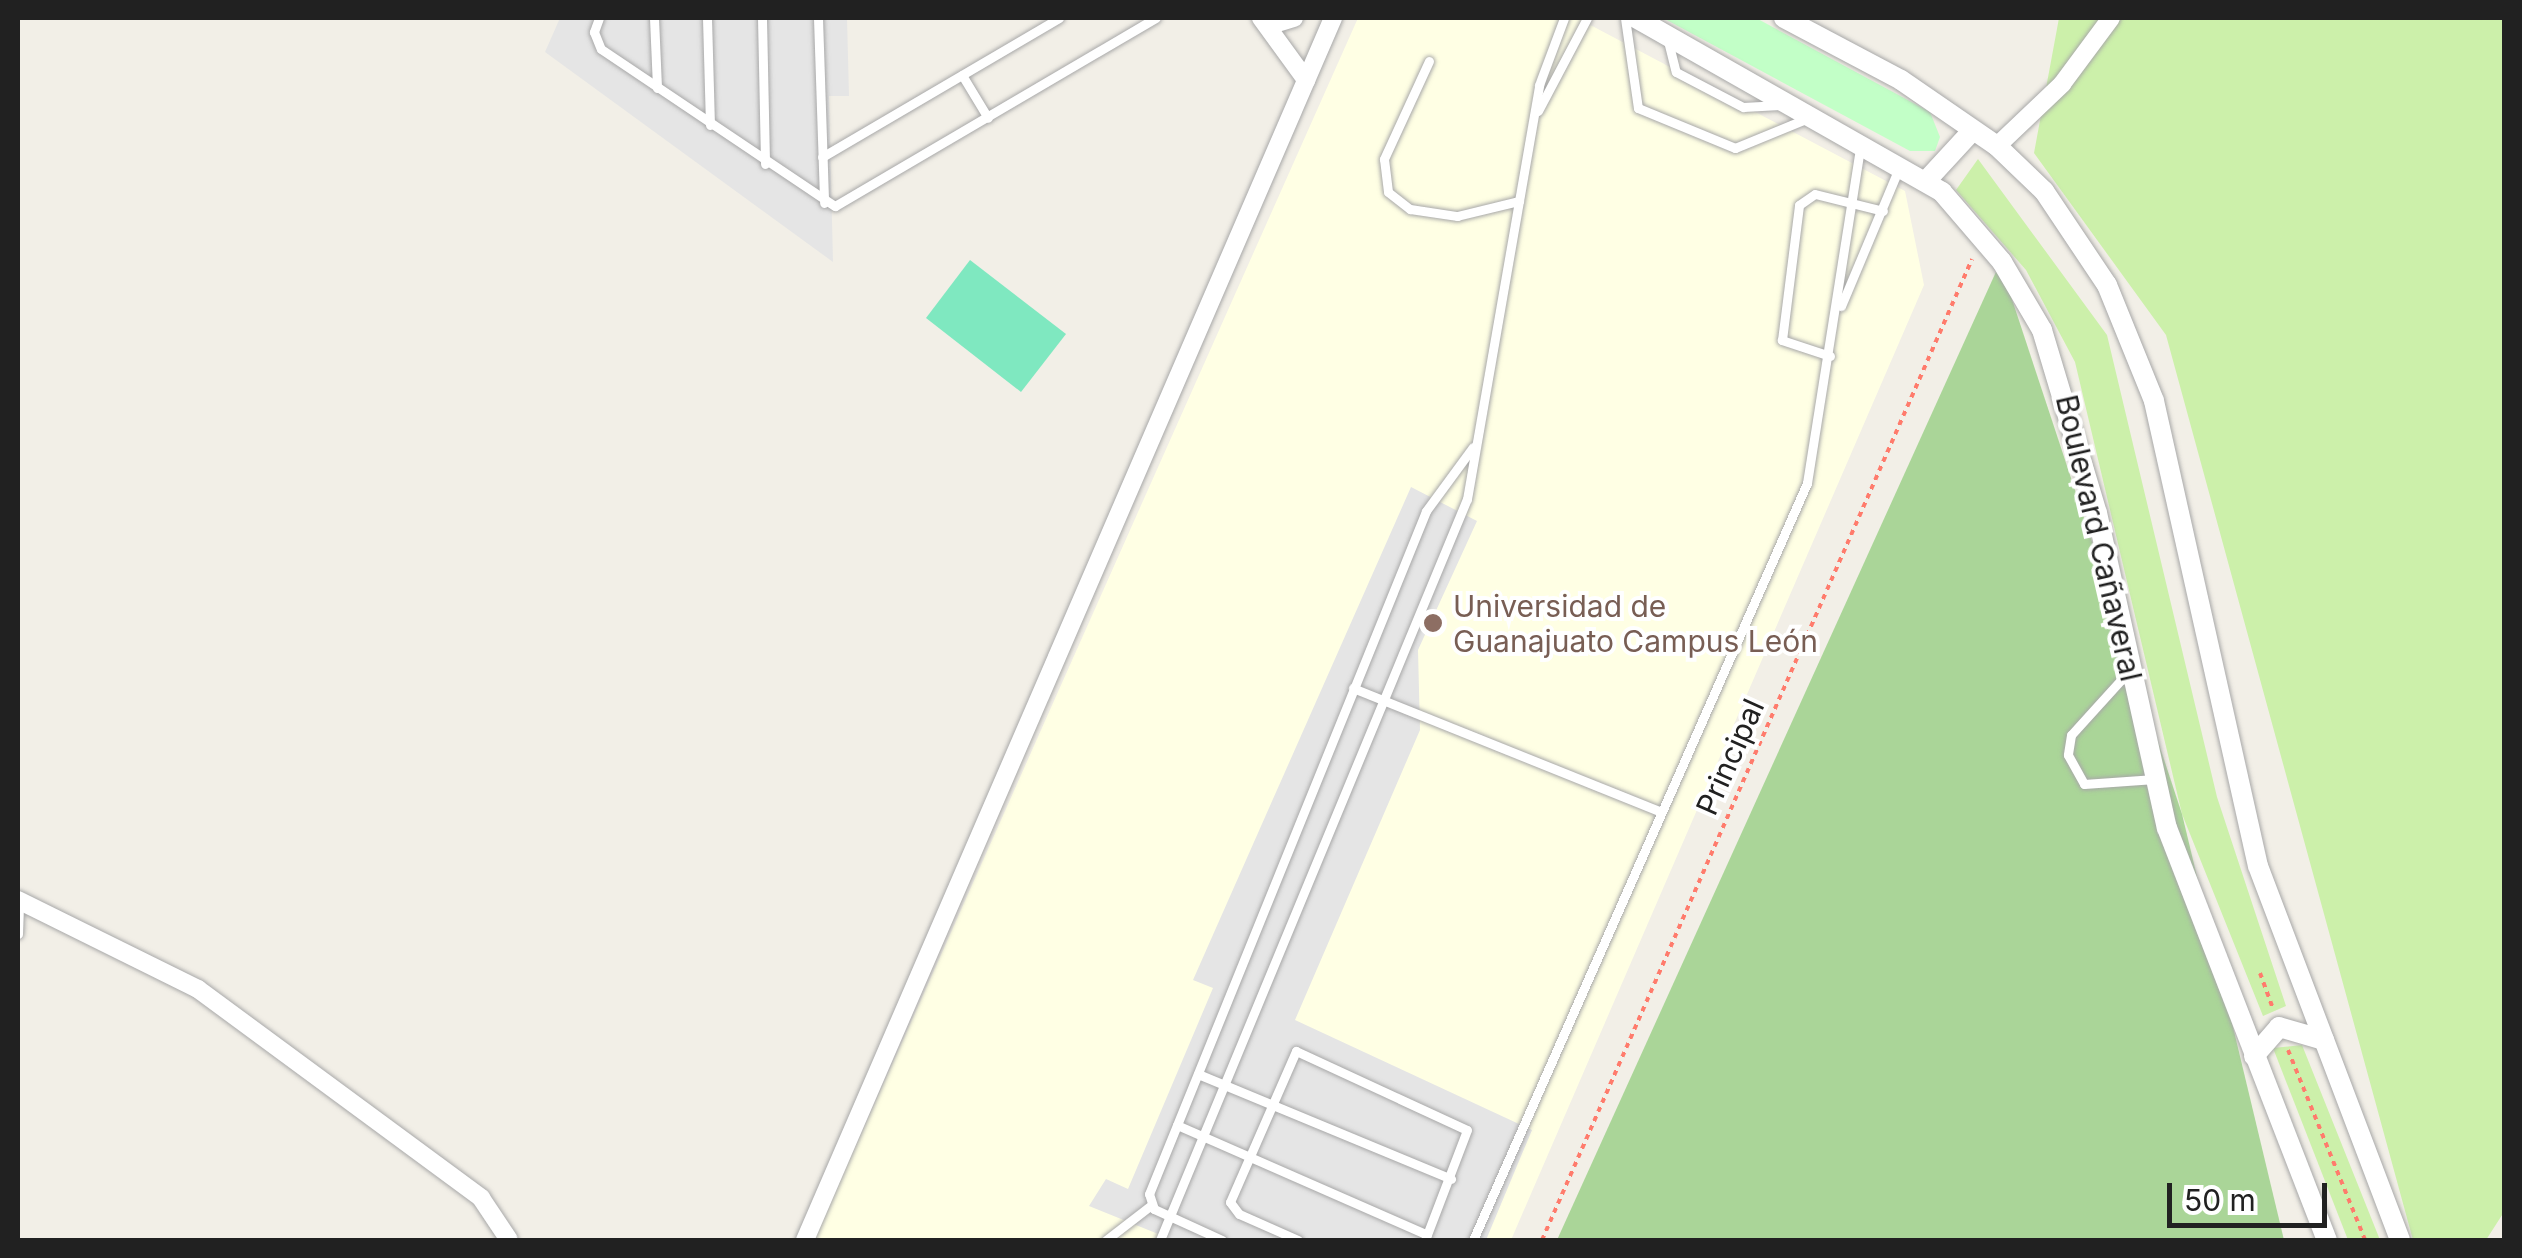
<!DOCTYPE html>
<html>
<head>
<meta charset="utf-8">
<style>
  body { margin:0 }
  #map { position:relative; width:2522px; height:1258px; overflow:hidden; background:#f2efe7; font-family:Inter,sans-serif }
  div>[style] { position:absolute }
  .education>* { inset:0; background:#ffffe4 }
  .grass>* { inset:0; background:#ccf0aa }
  .forest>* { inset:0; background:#aad598 }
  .park>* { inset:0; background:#c2ffc7 }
  .pitch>* { inset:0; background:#7fe8c0 }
  .parking>* { inset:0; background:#e5e5e5 }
  .path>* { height:4px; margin-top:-2px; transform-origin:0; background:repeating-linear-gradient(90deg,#ff7b6c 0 5px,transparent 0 10px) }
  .roads { filter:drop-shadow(0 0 2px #a8a8a8) drop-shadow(0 0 2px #a8a8a8) }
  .service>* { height:9px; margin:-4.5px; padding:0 4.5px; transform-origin:4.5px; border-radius:4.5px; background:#fff }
  .minor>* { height:18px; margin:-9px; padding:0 9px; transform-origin:9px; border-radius:9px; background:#fff }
  .tertiary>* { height:20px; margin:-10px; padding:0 10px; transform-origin:10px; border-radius:10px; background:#fff }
  .dots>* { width:28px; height:28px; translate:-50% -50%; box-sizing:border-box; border:5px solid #fff; border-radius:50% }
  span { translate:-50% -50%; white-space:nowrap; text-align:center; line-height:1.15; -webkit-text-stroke:8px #fff; paint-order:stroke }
  .street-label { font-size:30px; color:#212121 }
  .education-label { font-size:30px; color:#785e54 }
  .left { translate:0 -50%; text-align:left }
  .frame { position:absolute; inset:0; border:20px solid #212121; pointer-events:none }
  .scale { position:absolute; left:2167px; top:1183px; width:160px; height:45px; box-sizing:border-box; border:5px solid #212121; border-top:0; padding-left:12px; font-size:30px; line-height:35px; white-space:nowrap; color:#212121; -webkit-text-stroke:8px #fff; paint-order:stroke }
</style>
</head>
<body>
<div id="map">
  <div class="education">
    <div style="clip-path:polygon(1358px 18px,1577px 18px,1905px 191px,1924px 285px,1511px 1240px,814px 1240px)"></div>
  </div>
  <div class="grass">
    <div style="clip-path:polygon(2059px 18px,2504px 18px,2504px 1212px,2486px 1240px,2413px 1240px,2166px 335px,2034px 153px)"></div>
    <div style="clip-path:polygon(1978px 159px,2107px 335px,2217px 797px,2286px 1006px,2263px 1016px,2182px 814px,2075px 362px,2026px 270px,1956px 190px)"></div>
    <div style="clip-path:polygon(2302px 1045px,2380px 1240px,2348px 1240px,2273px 1048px)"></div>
  </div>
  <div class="forest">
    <div style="clip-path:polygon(2000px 263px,2182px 814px,2284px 1240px,1557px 1240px)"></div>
  </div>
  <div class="park">
    <div style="clip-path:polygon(1663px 18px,1756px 18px,1930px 112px,1940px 137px,1935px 151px,1910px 151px)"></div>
  </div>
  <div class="pitch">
    <div style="clip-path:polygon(970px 260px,1066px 334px,1021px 392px,926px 318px)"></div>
  </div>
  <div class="parking">
    <div style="clip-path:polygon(560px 18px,847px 18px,849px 96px,829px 96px,833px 262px,545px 52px)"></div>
    <div style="clip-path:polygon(1411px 487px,1477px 521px,1418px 650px,1420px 730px,1295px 1020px,1532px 1130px,1486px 1240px,1173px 1240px,1089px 1206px,1106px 1179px,1128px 1189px,1213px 988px,1193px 980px)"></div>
  </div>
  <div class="path">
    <div style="left:2260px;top:973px;width:37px;rotate:70deg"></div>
    <div style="left:2288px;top:1050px;width:205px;rotate:67.9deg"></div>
    <div style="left:1542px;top:1240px;width:1071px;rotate:-66.33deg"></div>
  </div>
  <div class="roads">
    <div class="service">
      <div style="left:599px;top:18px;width:15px;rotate:110deg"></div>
      <div style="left:594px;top:32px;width:18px;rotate:68deg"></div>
      <div style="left:601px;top:49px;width:282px;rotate:33.9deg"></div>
      <div style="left:835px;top:206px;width:372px;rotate:-30.4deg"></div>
      <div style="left:654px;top:18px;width:70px;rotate:87.5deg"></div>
      <div style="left:707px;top:18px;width:107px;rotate:88.4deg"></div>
      <div style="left:762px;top:18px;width:146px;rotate:88.8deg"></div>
      <div style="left:818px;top:18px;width:185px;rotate:88.1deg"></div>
      <div style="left:1625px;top:18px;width:91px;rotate:81.8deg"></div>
      <div style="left:1638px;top:108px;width:105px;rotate:22.4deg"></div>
      <div style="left:1735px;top:148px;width:79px;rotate:-22.3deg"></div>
      <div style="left:1667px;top:37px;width:36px;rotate:76deg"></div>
      <div style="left:1676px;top:72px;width:76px;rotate:27.6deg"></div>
      <div style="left:1743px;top:107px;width:37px;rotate:-3deg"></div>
      <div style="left:1429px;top:61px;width:108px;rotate:114.7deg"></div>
      <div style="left:1384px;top:159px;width:33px;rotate:83deg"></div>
      <div style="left:1388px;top:192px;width:28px;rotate:38deg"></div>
      <div style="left:1410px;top:209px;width:48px;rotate:8.5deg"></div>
      <div style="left:1457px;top:216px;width:64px;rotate:-13.6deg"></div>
      <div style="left:962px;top:75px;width:50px;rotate:58.8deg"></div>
      <div style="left:1538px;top:111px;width:105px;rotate:-62.2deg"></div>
      <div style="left:822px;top:157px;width:275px;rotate:-30.4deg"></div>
      <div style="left:1841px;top:306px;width:150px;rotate:-67.2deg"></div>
      <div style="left:1830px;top:356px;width:51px;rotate:-161.6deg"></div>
      <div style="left:1782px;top:340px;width:136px;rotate:-82.8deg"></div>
      <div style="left:1799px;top:205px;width:19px;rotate:-35deg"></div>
      <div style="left:1815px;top:194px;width:70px;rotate:14deg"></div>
      <div style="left:2129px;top:671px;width:86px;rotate:132.2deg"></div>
      <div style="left:2071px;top:735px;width:20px;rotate:99deg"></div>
      <div style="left:2068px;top:755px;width:33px;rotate:61deg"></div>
      <div style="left:2084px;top:784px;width:71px;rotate:-4deg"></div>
      <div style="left:1353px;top:688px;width:330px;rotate:21.9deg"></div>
      <div style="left:18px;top:934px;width:33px;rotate:-88deg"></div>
      <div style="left:1198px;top:1074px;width:274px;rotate:22.5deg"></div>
      <div style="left:1177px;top:1125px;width:273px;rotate:23.7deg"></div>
      <div style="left:1106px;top:1240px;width:56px;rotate:-37.7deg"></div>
      <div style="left:1160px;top:1240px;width:802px;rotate:-67.5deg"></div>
      <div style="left:1467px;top:499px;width:420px;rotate:-80.1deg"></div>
      <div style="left:1539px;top:85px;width:72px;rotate:-69.5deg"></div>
      <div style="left:1222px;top:1240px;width:75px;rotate:-155.5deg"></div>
      <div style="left:1154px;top:1209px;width:16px;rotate:-108deg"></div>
      <div style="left:1149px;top:1194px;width:737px;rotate:-67.92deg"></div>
      <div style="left:1426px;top:511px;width:79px;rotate:-53.7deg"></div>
      <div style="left:1298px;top:1240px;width:64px;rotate:-156.2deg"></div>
      <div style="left:1239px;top:1214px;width:15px;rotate:-127deg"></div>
      <div style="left:1230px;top:1202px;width:165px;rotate:-66.4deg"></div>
      <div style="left:1296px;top:1051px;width:188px;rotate:24.8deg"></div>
      <div style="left:1467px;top:1130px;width:118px;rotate:110.9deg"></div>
      <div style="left:1473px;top:1240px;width:827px;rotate:-66.19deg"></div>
      <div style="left:1807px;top:483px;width:338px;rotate:-81deg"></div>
    </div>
    <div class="minor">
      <div style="left:1261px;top:18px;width:77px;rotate:54deg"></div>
      <div style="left:1271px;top:25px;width:24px;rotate:-17deg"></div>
      <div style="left:1997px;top:146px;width:90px;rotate:-43.6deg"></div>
      <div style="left:2062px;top:84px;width:82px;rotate:-53.4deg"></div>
      <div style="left:18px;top:900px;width:201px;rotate:26.3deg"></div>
      <div style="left:198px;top:989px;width:352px;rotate:36.4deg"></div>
      <div style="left:481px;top:1198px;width:50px;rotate:56.3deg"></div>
      <div style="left:805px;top:1240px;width:1331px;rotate:-66.63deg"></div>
    </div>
    <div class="tertiary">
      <div style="left:1636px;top:18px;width:352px;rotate:29.6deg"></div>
      <div style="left:1942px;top:192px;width:92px;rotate:49.4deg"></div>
      <div style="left:2002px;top:262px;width:79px;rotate:59.5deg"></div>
      <div style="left:2042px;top:330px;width:191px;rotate:73.3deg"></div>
      <div style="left:2097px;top:513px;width:323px;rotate:77.5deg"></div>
      <div style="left:2167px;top:828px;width:442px;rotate:68.8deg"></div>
      <div style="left:1784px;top:18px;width:132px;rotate:27.9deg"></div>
      <div style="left:1901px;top:80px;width:116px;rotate:34.5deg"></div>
      <div style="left:1997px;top:146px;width:65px;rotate:43.8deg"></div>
      <div style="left:2044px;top:191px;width:113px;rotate:56.2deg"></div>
      <div style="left:2107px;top:285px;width:125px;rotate:67.9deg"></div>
      <div style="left:2154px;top:401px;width:476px;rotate:77.4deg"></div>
      <div style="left:2258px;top:866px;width:400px;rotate:69.2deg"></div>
      <div style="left:1926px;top:181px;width:69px;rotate:-47.3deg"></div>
      <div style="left:2254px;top:1056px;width:38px;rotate:-49deg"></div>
      <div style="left:2279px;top:1027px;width:47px;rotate:16.1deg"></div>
    </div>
  </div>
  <div class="dots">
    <div style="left:1433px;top:623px;background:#8d6e63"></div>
  </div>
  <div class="street-label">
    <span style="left:2099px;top:538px;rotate:77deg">Boulevard Cañaveral</span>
    <span style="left:1730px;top:757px;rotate:-66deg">Principal</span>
  </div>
  <div class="education-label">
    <span class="left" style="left:1453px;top:623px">Universidad de<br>Guanajuato Campus León</span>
  </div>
  <div class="frame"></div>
  <div class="scale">50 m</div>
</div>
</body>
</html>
